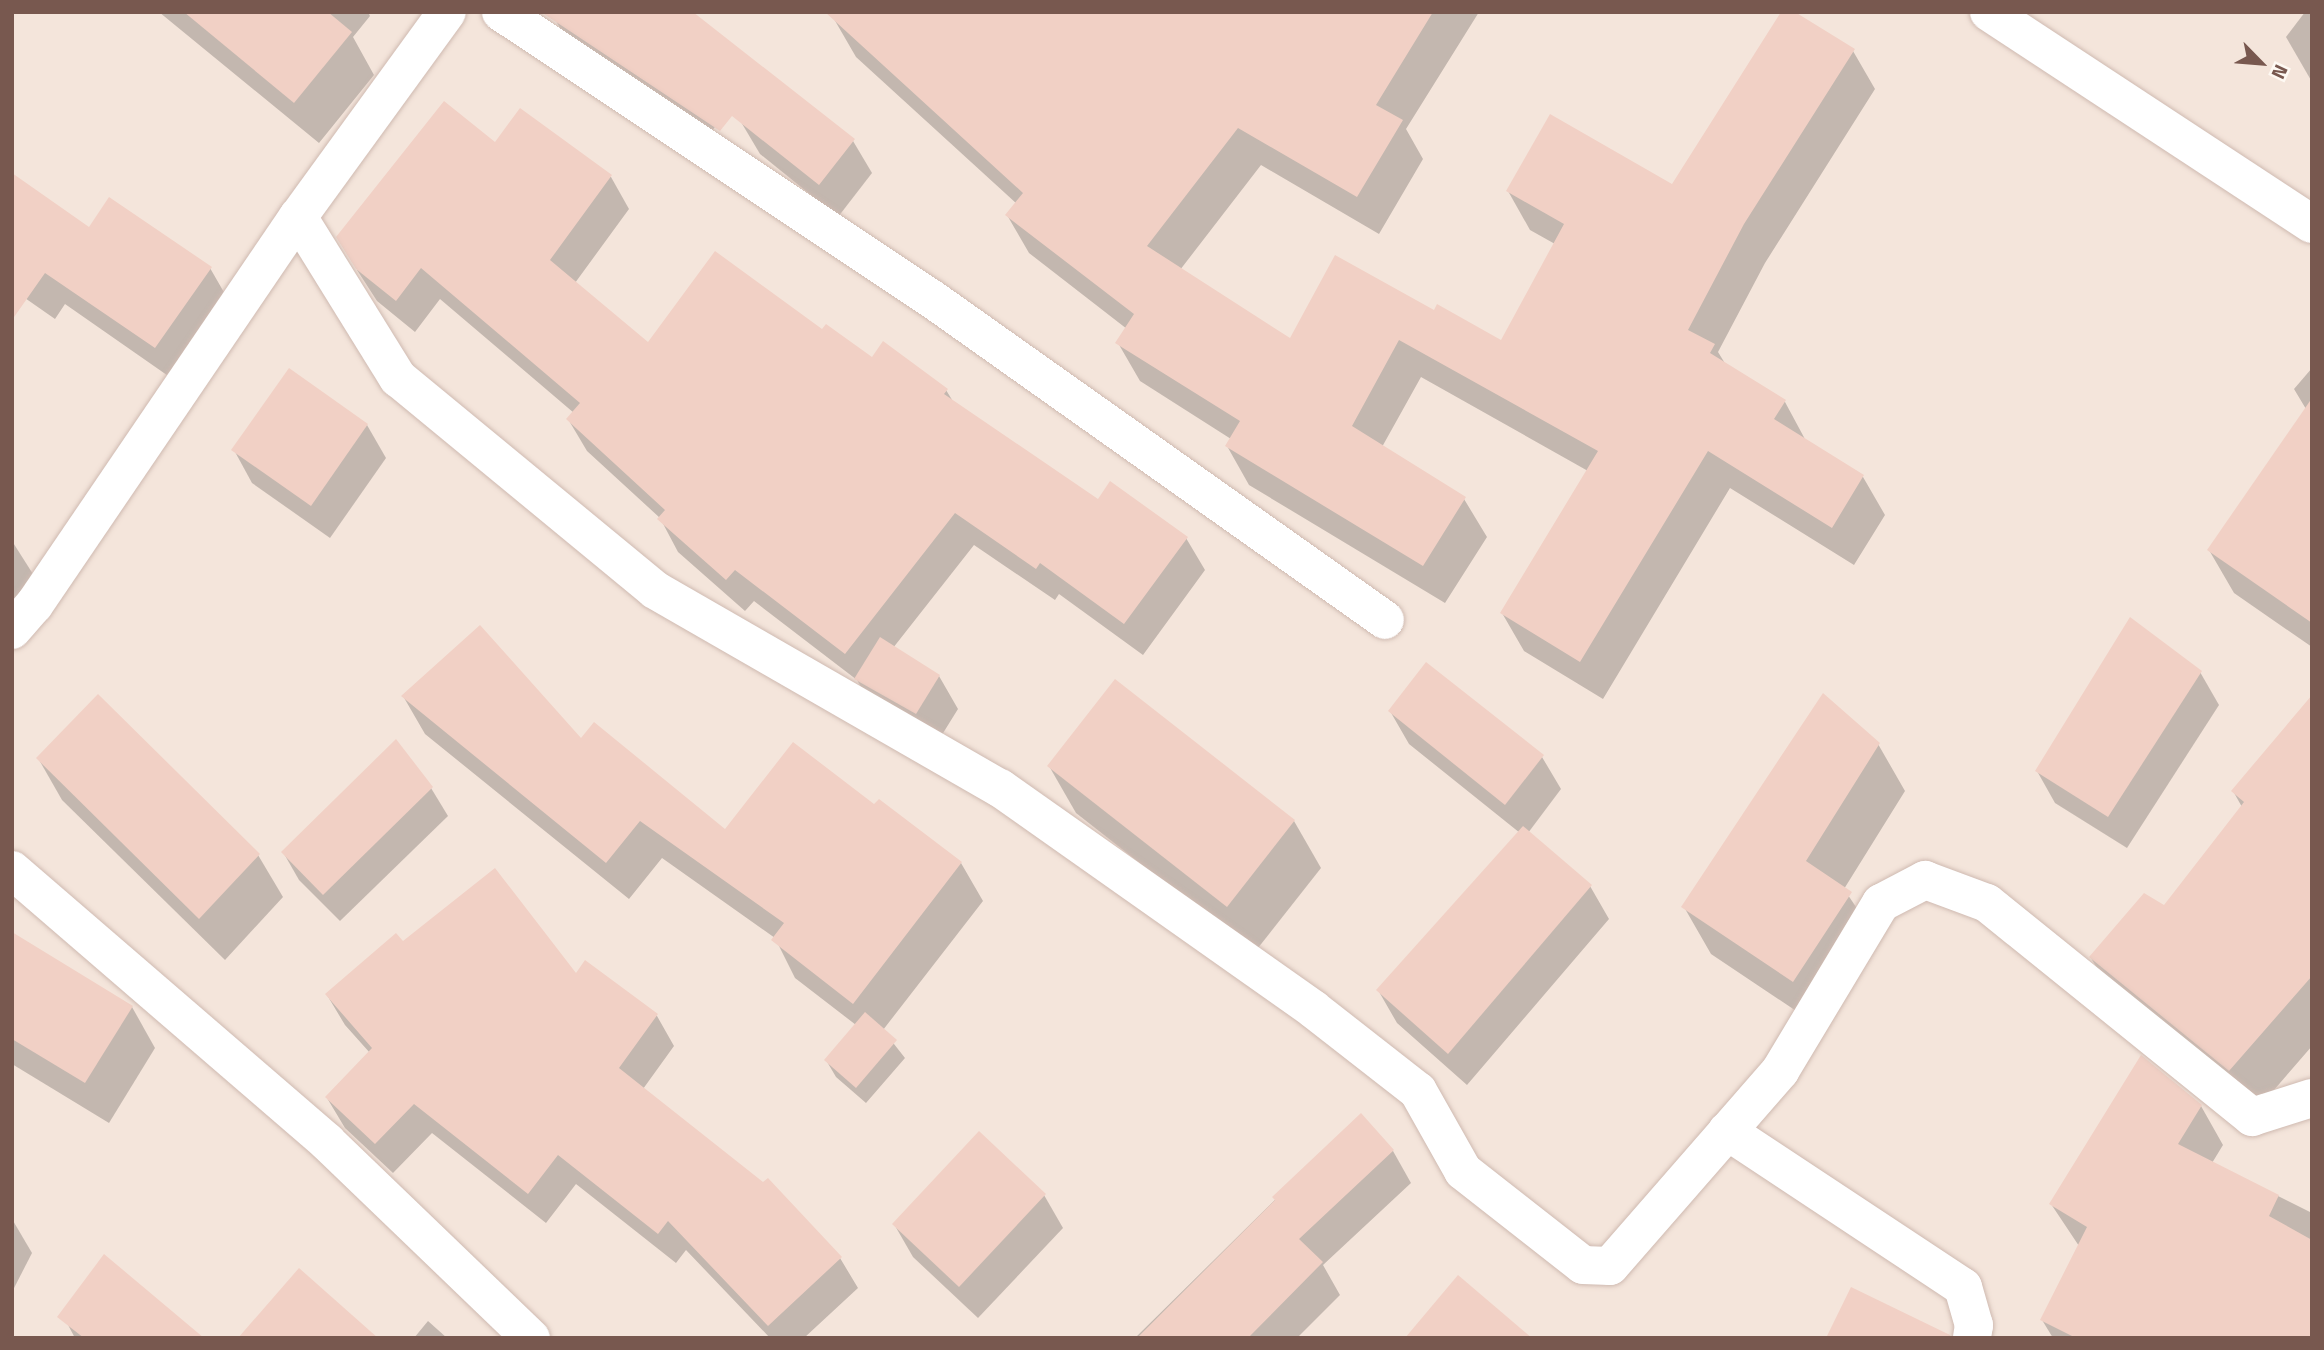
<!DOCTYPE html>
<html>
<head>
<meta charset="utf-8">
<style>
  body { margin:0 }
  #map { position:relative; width:2324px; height:1350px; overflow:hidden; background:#fcf4ed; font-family:"Titillium Web",sans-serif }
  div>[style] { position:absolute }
  .residential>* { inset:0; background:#f4e5db }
  .shadow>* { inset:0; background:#0003 }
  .building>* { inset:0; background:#f1d0c5 }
  .roads { filter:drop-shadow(0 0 2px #cfbab1) drop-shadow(0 0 2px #cfbab1) }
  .street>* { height:38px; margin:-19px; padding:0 19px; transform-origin:19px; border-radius:19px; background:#fff }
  span { translate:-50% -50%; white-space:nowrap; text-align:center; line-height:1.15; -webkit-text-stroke:6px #fef9f3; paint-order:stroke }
  .frame { position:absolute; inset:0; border:14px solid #78584f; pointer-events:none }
  .north { position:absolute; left:2226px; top:28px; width:70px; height:70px; -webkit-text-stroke:5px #fef9f3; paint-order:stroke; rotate:115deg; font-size:19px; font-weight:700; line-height:28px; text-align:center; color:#78584f }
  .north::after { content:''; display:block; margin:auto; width:24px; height:32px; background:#78584f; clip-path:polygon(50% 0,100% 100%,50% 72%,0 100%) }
</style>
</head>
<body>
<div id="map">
  <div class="residential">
    <div style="clip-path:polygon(12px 12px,2312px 12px,2312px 1338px,12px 1338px)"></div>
  </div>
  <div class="shadow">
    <div style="clip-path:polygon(159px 12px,368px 12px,370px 16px,353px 37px,374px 75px,319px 143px)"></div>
    <div style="clip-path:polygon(1479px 12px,1406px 129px,1423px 159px,1379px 234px,1261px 165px,1180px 270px,1290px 340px,1435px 312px,1501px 342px,1555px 244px,1530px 230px,1508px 191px,1673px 186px,1853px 51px,1875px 89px,1765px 263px,1718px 352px,1726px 365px,1785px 402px,1806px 441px,1863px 477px,1885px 515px,1854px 565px,1730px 488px,1603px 699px,1524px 651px,1502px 613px,1588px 471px,1421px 377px,1382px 447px,1464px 499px,1487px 537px,1445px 603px,1249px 485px,1227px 446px,1231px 439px,1140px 381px,1118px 343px,1127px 329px,1029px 253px,1007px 215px,1017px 204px,856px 57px,834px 19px)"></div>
    <div style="clip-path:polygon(2305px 12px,2312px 12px,2312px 82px,2286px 37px)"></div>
    <div style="clip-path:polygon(556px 21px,747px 83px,701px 146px,583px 68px)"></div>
    <div style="clip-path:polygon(741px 122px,853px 141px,872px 173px,838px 217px,760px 154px)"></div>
    <div style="clip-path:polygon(495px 144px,611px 177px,629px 209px,575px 283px,648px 345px,822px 331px,872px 359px,946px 390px,954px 403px,1098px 501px,1186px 538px,1205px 570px,1143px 655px,1059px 594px,1055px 600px,974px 545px,893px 648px,939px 676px,958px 709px,935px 746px,875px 712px,857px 680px,754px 601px,745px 611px,678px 552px,660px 518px,587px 451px,568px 419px,574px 413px,440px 299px,415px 332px,377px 301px,357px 270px)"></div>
    <div style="clip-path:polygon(89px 229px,210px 268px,229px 301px,174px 380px,65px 304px,55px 319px,12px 289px)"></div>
    <div style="clip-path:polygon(2312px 368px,2312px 647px,2234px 593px,2209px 550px,2306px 409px,2294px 389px)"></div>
    <div style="clip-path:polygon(367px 425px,386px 458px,330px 538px,252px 483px,234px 450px)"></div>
    <div style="clip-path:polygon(12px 541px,45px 593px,12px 628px)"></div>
    <div style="clip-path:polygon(2200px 672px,2219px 705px,2127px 848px,2055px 803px,2037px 771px)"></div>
    <div style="clip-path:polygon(403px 696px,581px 741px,726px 831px,875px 807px,879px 801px,961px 863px,983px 901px,883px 1030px,905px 1058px,866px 1103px,836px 1077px,826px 1060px,856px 1025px,795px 978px,775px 938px,662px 858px,629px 899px,425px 734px)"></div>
    <div style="clip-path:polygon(2312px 698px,2312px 1046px,2255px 1112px,2116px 1000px,2091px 958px,2165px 907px,2242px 807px,2233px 791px)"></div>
    <div style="clip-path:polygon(1390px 711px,1542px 757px,1561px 789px,1528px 833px,1590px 886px,1609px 919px,1467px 1085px,1397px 1023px,1378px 990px,1520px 833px,1409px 744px)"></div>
    <div style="clip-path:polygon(1878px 744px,1905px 791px,1844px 889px,1878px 940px,1820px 1027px,1711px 954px,1684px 907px)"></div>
    <div style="clip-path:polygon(38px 758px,258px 855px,283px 897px,225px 960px,62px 800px)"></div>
    <div style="clip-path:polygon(1049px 766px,1294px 821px,1321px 868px,1254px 953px,1076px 813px)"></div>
    <div style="clip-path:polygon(431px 788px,448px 816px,340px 921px,299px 880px,283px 852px)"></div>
    <div style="clip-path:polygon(12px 934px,132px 1007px,155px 1048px,109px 1123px,12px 1064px)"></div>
    <div style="clip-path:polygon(402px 943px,576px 976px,586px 963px,657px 1016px,674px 1046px,643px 1089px,840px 1258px,858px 1288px,804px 1338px,770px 1338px,686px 1250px,676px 1263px,576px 1184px,546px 1223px,432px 1133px,393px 1173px,345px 1128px,327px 1098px,370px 1053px,345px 1025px,327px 995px)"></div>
    <div style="clip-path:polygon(2201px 1106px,2223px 1145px,2212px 1163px,2312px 1213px,2312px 1338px,2053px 1338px,2042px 1320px,2079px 1246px,2051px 1204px)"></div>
    <div style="clip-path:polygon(1361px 1115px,1393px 1151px,1411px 1183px,1323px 1265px,1340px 1295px,1297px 1338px,1135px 1338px)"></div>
    <div style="clip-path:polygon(1044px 1195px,1063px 1228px,978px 1318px,913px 1257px,894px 1224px)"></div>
    <div style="clip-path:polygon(12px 1219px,32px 1253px,12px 1292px)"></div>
    <div style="clip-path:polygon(428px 1321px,447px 1338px,414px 1338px)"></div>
    <div style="clip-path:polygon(67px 1323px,201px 1338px,75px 1338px)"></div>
  </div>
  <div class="building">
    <div style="clip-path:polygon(184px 12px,328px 12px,352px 32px,294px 103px)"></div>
    <div style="clip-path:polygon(541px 12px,693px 12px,855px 139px,819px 185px,732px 116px,720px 131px)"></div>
    <div style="clip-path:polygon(825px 12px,1433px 12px,1376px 105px,1403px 120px,1357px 197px,1238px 128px,1147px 246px,1290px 338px,1335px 255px,1434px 310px,1437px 304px,1501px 340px,1564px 224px,1506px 191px,1550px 114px,1672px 184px,1781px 12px,1795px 12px,1855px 49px,1744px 224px,1688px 330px,1715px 344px,1710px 353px,1786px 400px,1774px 419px,1864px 475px,1832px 528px,1708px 451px,1580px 662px,1500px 613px,1598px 451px,1399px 340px,1352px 426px,1466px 497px,1423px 566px,1225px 446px,1240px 421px,1115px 343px,1134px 314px,1005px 215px,1023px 193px)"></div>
    <div style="clip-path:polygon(444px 101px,495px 142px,520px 108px,612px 175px,550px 260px,648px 342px,715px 251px,822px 329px,826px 324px,872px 357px,883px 341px,948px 389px,944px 394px,1098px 499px,1110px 481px,1188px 537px,1124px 624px,1040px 563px,1036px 569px,955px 513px,845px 654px,735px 570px,726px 580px,657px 519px,665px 510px,566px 419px,580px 403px,421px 268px,396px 301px,356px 269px,336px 237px)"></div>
    <div style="clip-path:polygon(12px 173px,89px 227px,109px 197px,212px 267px,155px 348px,45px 273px,12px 320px)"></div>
    <div style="clip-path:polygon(289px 368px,368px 424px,311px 506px,231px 450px)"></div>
    <div style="clip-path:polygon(2312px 398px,2312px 623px,2207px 550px)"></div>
    <div style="clip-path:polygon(2130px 617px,2202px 671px,2108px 817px,2035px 771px)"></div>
    <div style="clip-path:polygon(480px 625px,581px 738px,594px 722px,725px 829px,793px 742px,874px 804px,879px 799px,962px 862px,853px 1004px,771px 940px,784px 923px,640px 821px,606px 863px,401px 696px)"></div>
    <div style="clip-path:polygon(880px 637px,940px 675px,916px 714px,854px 679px)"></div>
    <div style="clip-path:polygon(1426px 662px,1544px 755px,1505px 805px,1388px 711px)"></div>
    <div style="clip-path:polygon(1115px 679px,1295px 820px,1227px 907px,1047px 766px)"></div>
    <div style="clip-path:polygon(1823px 693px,1880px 743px,1806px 861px,1852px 892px,1793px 982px,1681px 907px)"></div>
    <div style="clip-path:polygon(98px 694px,260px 854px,199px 919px,36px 758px)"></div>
    <div style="clip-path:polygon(2312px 695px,2312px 976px,2229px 1071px,2089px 957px,2144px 893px,2164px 905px,2244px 802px,2231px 791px)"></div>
    <div style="clip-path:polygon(396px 739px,433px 787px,323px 895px,281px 852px)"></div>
    <div style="clip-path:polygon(1523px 826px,1592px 885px,1448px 1054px,1376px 990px)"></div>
    <div style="clip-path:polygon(495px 868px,576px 973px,585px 960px,658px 1014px,619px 1068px,763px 1182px,768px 1178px,842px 1257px,768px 1326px,668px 1221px,658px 1234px,558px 1155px,528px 1194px,414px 1104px,375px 1144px,325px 1097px,372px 1048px,325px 994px,396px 933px,403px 941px)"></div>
    <div style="clip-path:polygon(12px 932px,133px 1006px,85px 1083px,12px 1039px)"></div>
    <div style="clip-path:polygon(865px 1012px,897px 1040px,856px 1088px,824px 1060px)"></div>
    <div style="clip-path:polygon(2141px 1055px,2202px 1105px,2178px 1144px,2279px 1195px,2269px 1216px,2312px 1240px,2312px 1338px,2076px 1338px,2040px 1320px,2087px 1227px,2049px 1204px)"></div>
    <div style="clip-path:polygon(1361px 1113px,1394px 1150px,1299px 1239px,1323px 1262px,1248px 1338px,1137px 1338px,1275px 1200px,1272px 1197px)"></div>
    <div style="clip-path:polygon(979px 1131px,1046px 1194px,959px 1287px,892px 1224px)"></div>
    <div style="clip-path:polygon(104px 1254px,204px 1338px,84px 1338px,57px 1317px)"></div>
    <div style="clip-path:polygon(299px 1268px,378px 1338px,238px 1338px)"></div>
    <div style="clip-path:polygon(1458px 1275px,1532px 1338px,1405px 1338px)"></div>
    <div style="clip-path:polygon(1851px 1287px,1950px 1335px,1951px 1338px,1826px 1338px)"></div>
  </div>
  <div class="roads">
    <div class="street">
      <div style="left:501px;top:12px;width:518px;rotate:33.66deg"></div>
      <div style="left:932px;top:299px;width:555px;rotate:35.32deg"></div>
      <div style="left:1989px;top:12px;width:386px;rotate:33.3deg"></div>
      <div style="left:298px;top:217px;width:190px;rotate:58.2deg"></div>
      <div style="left:398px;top:378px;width:333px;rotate:39.5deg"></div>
      <div style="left:655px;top:590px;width:398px;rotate:29.9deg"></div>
      <div style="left:1000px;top:788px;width:383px;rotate:35.2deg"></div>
      <div style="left:1313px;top:1009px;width:133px;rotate:38deg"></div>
      <div style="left:1418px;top:1091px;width:92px;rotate:60.6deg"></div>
      <div style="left:1463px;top:1171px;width:152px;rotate:38.1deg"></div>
      <div style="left:1583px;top:1265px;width:27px;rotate:2deg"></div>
      <div style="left:1610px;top:1266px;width:259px;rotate:-48.9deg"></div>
      <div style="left:1780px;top:1071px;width:196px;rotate:-59deg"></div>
      <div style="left:1881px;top:903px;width:50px;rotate:-27.6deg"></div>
      <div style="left:1925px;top:880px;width:66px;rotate:20.4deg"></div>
      <div style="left:1987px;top:903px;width:341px;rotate:38.9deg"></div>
      <div style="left:2252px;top:1117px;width:63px;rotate:-17.6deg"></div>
      <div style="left:12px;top:630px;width:33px;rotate:-49deg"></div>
      <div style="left:34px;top:605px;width:469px;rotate:-55.8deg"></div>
      <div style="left:298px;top:217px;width:253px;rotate:-54deg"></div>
      <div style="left:12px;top:870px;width:416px;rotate:40.8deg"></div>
      <div style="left:327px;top:1142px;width:283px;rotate:43.9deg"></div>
      <div style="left:1727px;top:1131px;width:283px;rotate:33.5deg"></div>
      <div style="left:1963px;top:1287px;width:40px;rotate:74deg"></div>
      <div style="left:1974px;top:1325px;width:13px;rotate:99deg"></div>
    </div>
  </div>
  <div class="frame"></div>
  <div class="north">N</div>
</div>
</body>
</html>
